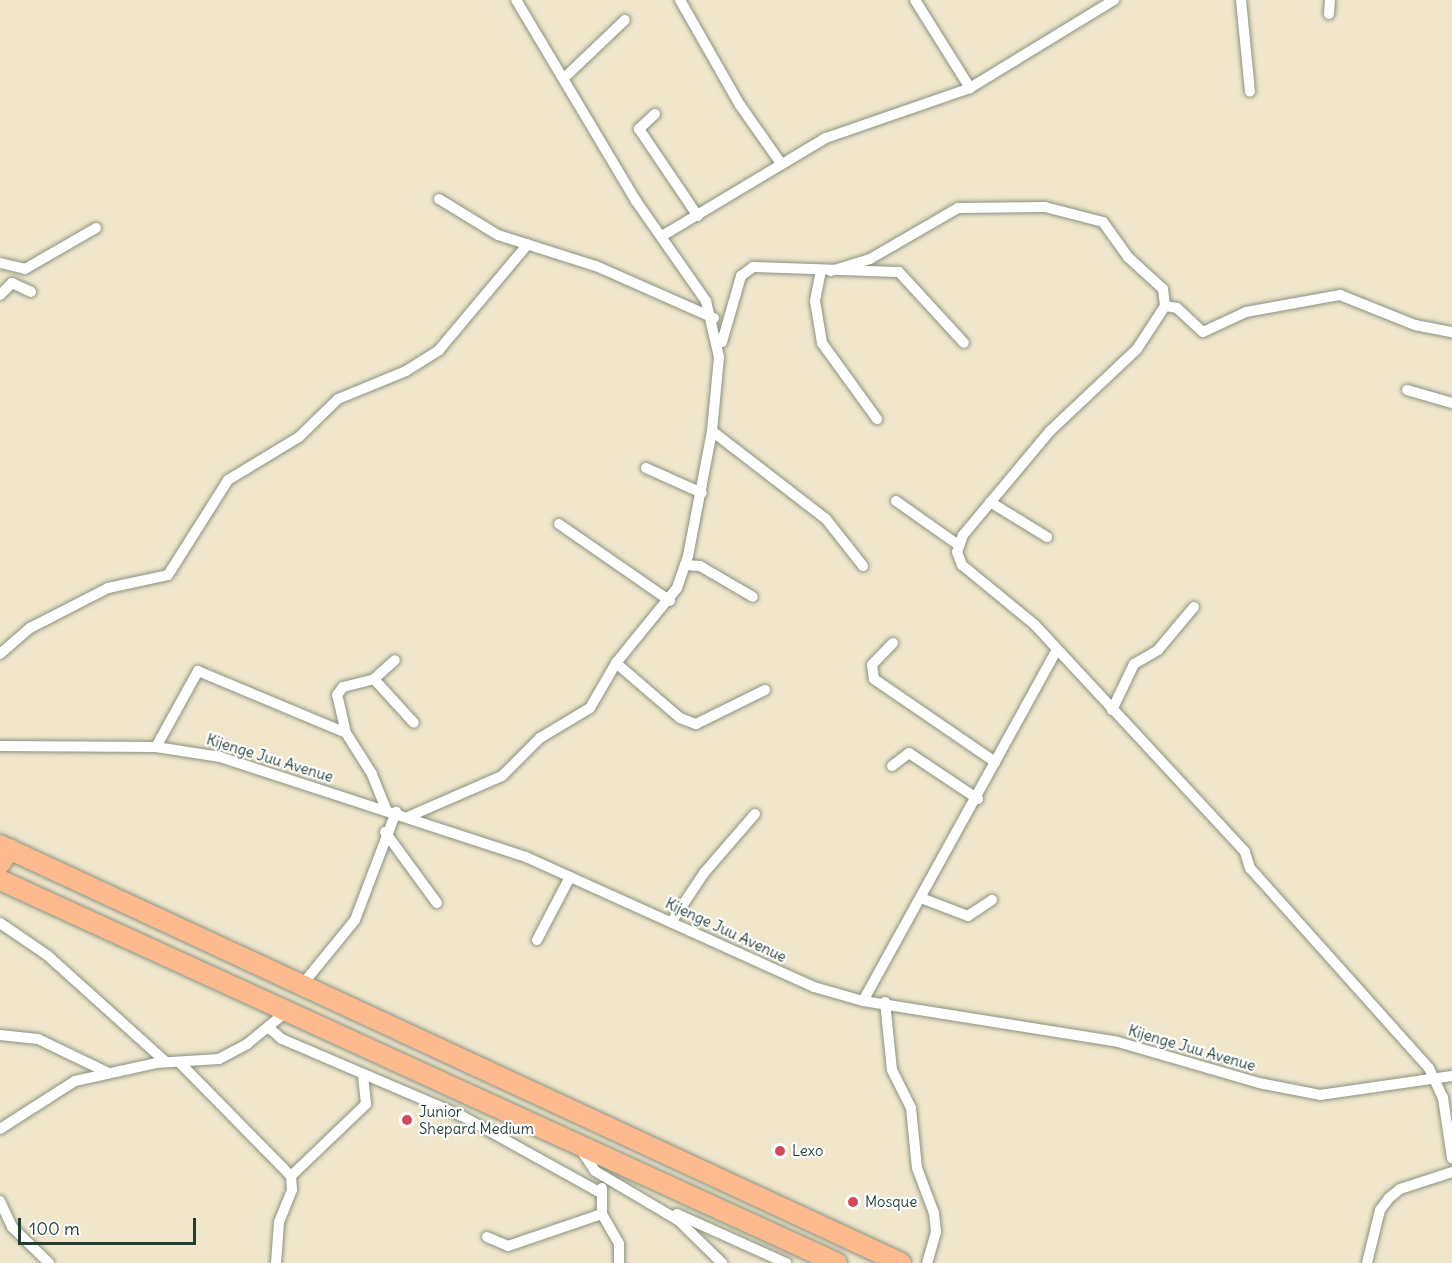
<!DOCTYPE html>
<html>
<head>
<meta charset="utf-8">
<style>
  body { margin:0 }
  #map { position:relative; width:1452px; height:1263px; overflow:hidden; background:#f0e6cb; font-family:Delius,sans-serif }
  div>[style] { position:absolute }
  .roads { filter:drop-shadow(0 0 2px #889280) drop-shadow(0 0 2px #889280) }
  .street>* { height:10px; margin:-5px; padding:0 5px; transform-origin:5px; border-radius:5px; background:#fff }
  .highway>* { height:20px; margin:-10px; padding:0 10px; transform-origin:10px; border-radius:10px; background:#fcba8e }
  .dots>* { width:16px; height:16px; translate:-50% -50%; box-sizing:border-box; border:3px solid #fff; border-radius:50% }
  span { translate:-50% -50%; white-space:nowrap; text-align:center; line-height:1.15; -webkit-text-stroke:4.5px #fff; paint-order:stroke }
  .street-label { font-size:15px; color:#1f3d34 }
  .poi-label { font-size:15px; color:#1f3d34 }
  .left { translate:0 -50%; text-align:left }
  .scale { position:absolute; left:18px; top:1218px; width:178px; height:27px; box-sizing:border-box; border:3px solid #1f3d34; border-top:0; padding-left:8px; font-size:18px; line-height:21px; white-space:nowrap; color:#1f3d34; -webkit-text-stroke:4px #fff; paint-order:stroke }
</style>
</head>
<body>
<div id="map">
  <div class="roads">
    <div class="street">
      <div style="left:680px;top:0;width:121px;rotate:60.3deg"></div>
      <div style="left:740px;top:105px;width:70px;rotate:54.9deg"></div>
      <div style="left:915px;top:0;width:104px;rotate:58deg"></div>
      <div style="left:1241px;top:0;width:92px;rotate:84.4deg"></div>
      <div style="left:1329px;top:14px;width:14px;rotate:-86deg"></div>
      <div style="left:564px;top:78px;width:84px;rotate:-43.6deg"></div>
      <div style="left:655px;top:114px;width:22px;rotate:137deg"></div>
      <div style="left:639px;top:129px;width:105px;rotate:55.9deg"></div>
      <div style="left:439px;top:199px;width:69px;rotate:31.4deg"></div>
      <div style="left:498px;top:235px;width:103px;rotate:17.6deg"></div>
      <div style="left:596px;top:266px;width:129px;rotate:23.8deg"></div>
      <div style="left:662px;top:236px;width:191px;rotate:-30.9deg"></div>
      <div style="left:826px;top:138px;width:152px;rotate:-19.1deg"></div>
      <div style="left:970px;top:88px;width:169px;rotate:-31.4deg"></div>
      <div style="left:0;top:263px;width:26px;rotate:13deg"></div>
      <div style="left:25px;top:269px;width:82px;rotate:-30deg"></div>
      <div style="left:821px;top:270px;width:32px;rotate:101deg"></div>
      <div style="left:815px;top:301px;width:43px;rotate:80.5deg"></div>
      <div style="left:822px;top:343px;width:94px;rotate:54.1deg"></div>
      <div style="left:831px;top:271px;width:41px;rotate:-17.1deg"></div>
      <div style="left:870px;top:259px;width:102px;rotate:-30.1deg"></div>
      <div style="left:958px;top:208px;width:87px;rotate:-0.7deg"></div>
      <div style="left:1045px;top:207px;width:60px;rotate:14.5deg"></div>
      <div style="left:1103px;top:222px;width:43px;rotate:54.5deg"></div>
      <div style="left:1128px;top:257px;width:47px;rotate:42.4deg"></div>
      <div style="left:1163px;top:289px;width:17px;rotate:83deg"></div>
      <div style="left:1165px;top:306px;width:51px;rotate:123.1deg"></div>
      <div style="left:1137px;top:349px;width:120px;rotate:136.7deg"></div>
      <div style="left:1050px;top:431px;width:136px;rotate:129.9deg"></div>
      <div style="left:963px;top:535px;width:18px;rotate:109deg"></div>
      <div style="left:957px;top:552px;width:14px;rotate:69deg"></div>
      <div style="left:962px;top:565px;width:94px;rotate:39.4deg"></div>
      <div style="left:1035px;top:625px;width:309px;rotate:47.2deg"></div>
      <div style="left:1245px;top:852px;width:17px;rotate:73deg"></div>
      <div style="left:1250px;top:868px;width:268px;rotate:48.2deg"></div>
      <div style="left:1429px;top:1068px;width:33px;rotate:65deg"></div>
      <div style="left:1443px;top:1098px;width:61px;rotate:81.5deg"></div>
      <div style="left:0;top:295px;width:17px;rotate:-45deg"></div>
      <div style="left:12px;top:283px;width:21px;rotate:25deg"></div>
      <div style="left:1165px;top:306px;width:12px;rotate:9deg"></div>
      <div style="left:1177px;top:308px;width:35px;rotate:43deg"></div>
      <div style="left:1203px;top:332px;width:47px;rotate:-24.9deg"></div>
      <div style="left:1246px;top:312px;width:96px;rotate:-10.3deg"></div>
      <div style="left:1340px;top:295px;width:81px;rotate:21.8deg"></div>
      <div style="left:1415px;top:325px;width:38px;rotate:11deg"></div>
      <div style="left:722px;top:342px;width:69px;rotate:-73.9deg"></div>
      <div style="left:741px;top:276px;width:15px;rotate:-37deg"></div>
      <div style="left:753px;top:267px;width:146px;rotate:2deg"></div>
      <div style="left:899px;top:272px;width:96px;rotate:47.5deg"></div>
      <div style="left:1407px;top:390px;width:47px;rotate:16.1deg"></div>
      <div style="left:712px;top:431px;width:144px;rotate:37.7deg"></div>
      <div style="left:826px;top:519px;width:60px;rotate:51.8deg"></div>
      <div style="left:646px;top:468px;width:61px;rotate:24.1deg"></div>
      <div style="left:896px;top:501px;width:75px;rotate:35.2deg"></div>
      <div style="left:990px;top:502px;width:67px;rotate:31.6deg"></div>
      <div style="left:559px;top:524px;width:135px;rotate:34.7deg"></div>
      <div style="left:685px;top:565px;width:15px;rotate:4deg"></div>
      <div style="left:700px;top:566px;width:61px;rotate:30.3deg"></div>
      <div style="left:893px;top:643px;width:30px;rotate:134deg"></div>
      <div style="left:872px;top:665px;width:14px;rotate:82deg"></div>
      <div style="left:874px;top:679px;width:147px;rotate:34.4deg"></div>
      <div style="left:0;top:654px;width:40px;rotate:-41deg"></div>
      <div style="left:30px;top:628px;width:88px;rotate:-27.1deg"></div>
      <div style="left:108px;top:588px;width:61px;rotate:-12.2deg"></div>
      <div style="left:168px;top:575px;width:112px;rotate:-57.7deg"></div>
      <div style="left:228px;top:480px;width:83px;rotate:-31.2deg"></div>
      <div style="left:299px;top:437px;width:54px;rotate:-44.3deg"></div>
      <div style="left:338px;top:399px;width:74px;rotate:-22.4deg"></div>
      <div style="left:406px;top:371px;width:39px;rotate:-32deg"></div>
      <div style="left:439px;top:350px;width:138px;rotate:-50deg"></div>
      <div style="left:616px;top:663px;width:84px;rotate:40.7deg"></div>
      <div style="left:680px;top:718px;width:17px;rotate:21deg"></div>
      <div style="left:696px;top:724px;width:77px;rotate:-26.2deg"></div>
      <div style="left:374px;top:679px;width:59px;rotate:47.7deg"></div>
      <div style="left:1112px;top:710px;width:51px;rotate:-64.4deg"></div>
      <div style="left:1134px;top:664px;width:28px;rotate:-30deg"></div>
      <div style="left:1158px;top:650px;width:56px;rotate:-50.1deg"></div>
      <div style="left:0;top:746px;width:156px;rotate:0.4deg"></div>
      <div style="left:156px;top:747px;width:65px;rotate:8.9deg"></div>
      <div style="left:220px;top:757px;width:322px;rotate:18.1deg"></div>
      <div style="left:526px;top:857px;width:316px;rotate:24.3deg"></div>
      <div style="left:814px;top:987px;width:51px;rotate:15.9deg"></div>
      <div style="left:863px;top:1001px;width:258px;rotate:9.1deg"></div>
      <div style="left:1118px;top:1042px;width:147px;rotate:16.2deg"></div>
      <div style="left:1259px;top:1083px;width:62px;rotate:11.1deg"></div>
      <div style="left:1320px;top:1095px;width:133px;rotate:-8.2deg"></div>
      <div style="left:156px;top:747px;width:87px;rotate:-61.1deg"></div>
      <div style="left:198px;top:671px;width:160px;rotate:22.7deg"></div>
      <div style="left:892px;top:766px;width:21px;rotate:-37deg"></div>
      <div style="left:909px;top:753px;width:83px;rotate:33.7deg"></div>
      <div style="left:386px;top:809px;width:38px;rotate:-112deg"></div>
      <div style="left:372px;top:774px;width:49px;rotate:-122.4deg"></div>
      <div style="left:346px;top:733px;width:39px;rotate:-103deg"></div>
      <div style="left:337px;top:695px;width:10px;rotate:-53deg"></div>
      <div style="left:343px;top:687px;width:32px;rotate:-14deg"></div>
      <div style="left:374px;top:679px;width:28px;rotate:-42deg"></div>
      <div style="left:410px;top:816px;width:100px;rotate:-23.5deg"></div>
      <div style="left:502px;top:776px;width:54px;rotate:-45deg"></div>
      <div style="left:540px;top:738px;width:58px;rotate:-31deg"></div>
      <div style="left:590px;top:708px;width:52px;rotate:-60deg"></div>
      <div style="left:616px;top:663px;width:97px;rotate:-50.9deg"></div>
      <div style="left:677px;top:588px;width:34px;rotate:-71deg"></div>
      <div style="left:688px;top:556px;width:127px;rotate:-79.1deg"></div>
      <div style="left:712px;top:431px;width:74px;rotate:-84.6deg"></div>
      <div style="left:719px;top:357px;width:57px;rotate:-103.1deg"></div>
      <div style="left:706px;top:301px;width:122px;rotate:-125deg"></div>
      <div style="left:636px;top:201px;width:234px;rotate:-120.8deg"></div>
      <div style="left:385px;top:832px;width:88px;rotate:53.8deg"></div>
      <div style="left:921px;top:898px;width:50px;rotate:21deg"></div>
      <div style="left:968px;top:916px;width:29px;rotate:-34deg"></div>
      <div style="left:672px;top:921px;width:58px;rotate:-56.3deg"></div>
      <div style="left:704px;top:873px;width:78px;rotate:-49.2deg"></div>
      <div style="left:0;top:923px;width:57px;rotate:34.2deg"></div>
      <div style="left:47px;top:955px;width:160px;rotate:42deg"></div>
      <div style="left:537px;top:940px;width:71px;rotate:-62.4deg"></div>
      <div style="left:302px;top:985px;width:84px;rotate:-50.8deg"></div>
      <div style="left:355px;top:920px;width:116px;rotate:-69.2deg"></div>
      <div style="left:863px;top:1001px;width:401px;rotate:-61.1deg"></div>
      <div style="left:885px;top:1002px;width:68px;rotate:84.1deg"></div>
      <div style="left:892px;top:1070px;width:42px;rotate:63.4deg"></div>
      <div style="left:911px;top:1108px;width:60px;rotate:84.3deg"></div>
      <div style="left:917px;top:1168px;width:48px;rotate:69.3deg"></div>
      <div style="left:934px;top:1213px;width:19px;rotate:84deg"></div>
      <div style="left:936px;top:1232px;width:32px;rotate:106deg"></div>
      <div style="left:268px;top:1027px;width:18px;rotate:41deg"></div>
      <div style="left:282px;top:1039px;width:196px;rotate:23.2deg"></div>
      <div style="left:462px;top:1116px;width:157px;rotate:29deg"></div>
      <div style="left:0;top:1035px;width:38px;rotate:6deg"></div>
      <div style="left:38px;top:1039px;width:79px;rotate:25.6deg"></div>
      <div style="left:180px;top:1063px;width:158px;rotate:45.5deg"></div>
      <div style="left:291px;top:1176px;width:14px;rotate:86deg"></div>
      <div style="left:292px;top:1190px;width:35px;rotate:112deg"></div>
      <div style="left:279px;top:1223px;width:40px;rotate:94.3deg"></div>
      <div style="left:0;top:1129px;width:89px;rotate:-32.6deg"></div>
      <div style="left:75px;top:1081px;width:83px;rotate:-12.5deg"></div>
      <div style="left:156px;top:1063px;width:63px;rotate:-3.6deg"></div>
      <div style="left:219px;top:1059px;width:32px;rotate:-28deg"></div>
      <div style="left:247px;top:1044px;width:50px;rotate:-39.4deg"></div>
      <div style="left:579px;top:1147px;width:29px;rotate:56deg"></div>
      <div style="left:595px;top:1171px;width:96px;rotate:30.6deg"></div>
      <div style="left:678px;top:1220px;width:62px;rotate:44.3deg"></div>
      <div style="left:291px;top:1176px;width:104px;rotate:-43.8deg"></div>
      <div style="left:366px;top:1104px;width:30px;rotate:-96deg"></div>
      <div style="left:602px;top:1188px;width:26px;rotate:90deg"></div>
      <div style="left:602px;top:1214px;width:34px;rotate:60deg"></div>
      <div style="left:619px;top:1244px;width:19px;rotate:90deg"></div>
      <div style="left:0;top:1201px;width:29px;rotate:65deg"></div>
      <div style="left:12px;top:1227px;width:52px;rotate:44.2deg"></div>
      <div style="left:677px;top:1214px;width:120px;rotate:24.2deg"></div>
      <div style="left:487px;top:1237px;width:23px;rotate:23deg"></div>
      <div style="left:508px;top:1246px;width:99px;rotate:-18.8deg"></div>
      <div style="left:1367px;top:1263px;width:55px;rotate:-76.2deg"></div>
      <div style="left:1380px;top:1210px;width:15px;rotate:-53deg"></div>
      <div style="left:1389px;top:1198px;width:14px;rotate:-39deg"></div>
      <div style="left:1400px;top:1189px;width:55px;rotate:-18.1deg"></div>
    </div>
    <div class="highway">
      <div style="left:0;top:845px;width:993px;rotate:24.89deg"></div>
      <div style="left:0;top:864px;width:18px;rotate:-56deg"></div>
      <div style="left:0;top:880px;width:920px;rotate:24.59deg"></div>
    </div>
  </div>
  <div class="dots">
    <div style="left:407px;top:1120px;background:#d1495b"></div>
    <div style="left:780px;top:1151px;background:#d1495b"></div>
    <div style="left:853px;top:1202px;background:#d1495b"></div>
  </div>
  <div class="street-label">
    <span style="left:270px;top:758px;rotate:17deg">Kijenge Juu Avenue</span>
    <span style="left:726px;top:930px;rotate:25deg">Kijenge Juu Avenue</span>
    <span style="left:1192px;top:1048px;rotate:16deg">Kijenge Juu Avenue</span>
  </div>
  <div class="poi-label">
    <span class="left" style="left:419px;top:1120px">Junior<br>Shepard Medium</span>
    <span class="left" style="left:792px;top:1151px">Lexo</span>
    <span class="left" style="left:865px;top:1202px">Mosque</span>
  </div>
  <div class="scale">100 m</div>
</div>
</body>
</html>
